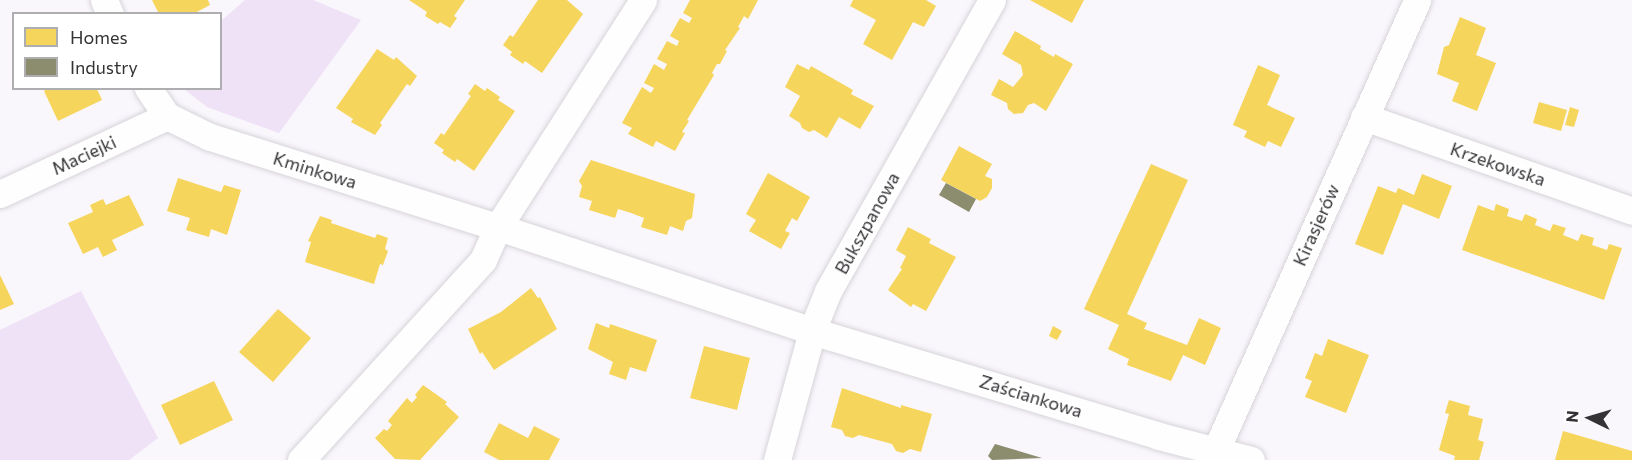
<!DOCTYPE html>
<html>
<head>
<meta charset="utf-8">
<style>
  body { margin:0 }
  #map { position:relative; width:1632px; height:460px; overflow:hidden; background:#f9f6fc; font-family:Commissioner,sans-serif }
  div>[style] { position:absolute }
  .green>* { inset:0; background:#efe1f6 }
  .homes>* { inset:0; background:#f6d55c }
  .industry>* { inset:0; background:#8c8c6e }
  .roads { filter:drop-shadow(0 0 2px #d6d4d8) drop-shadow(0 0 2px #d6d4d8) }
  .street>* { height:27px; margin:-13.5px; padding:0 13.5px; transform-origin:13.5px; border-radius:13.5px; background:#fefeff }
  span { translate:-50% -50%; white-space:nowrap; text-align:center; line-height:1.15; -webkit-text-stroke:6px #fff; paint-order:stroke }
  .street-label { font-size:18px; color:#353236 }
  .legend { position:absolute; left:12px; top:12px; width:210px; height:78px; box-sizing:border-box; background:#fff; border:2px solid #aeadaf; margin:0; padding:8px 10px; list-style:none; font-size:18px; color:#353236 }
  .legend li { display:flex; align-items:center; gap:12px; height:30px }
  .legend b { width:30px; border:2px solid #aeadaf }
  .north { position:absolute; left:1560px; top:388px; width:60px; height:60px; -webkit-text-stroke:4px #fff; paint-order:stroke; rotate:275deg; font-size:16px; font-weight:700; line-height:24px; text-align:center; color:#353236 }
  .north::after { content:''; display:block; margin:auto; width:21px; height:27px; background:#353236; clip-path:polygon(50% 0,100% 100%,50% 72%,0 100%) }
</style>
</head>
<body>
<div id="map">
  <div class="green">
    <div style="clip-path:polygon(245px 0,313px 0,361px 20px,279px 133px,207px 107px,184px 89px,220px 88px,221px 21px)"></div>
    <div style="clip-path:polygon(81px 291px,158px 438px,129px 460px,0 460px,0 330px)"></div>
  </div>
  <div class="homes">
    <div style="clip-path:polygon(152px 0,208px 0,210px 5px,193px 14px,159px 14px)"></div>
    <div style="clip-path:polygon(409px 0,465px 0,454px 16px,457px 18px,450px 28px,440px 22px,438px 24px,425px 16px,427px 12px)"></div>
    <div style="clip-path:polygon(538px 0,567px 0,583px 14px,542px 73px,525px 61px,523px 64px,510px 55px,512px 52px,503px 45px,510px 35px,513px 37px)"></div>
    <div style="clip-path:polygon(690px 0,758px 0,748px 19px,744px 16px,738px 27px,740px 28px,725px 50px,727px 51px,720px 64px,717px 64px,712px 73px,714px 75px,687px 120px,689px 121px,682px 132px,685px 133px,675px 151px,656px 141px,653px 147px,628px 134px,632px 128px,622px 123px,642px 87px,651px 93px,654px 88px,644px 83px,654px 64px,664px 70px,667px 64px,657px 59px,667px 41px,677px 46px,679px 41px,670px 36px,680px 18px,689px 23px,692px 18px,683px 13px)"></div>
    <div style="clip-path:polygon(853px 0,926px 0,936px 6px,924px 27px,913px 22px,892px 60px,863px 44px,876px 20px,850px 6px)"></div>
    <div style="clip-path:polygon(1030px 0,1084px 0,1072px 23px)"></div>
    <div style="clip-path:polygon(1460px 17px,1486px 28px,1476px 55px,1496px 63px,1477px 111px,1452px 101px,1459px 83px,1437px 74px,1444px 47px,1449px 45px)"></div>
    <div style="clip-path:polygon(1015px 31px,1041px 46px,1040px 49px,1054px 57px,1055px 54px,1073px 64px,1046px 111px,1034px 103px,1028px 105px,1023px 113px,1014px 114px,1008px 109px,1007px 103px,991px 95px,999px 79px,1013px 87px,1023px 75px,1021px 65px,1002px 54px)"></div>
    <div style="clip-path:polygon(377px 49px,394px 60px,396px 57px,417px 76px,410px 86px,407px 84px,380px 123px,382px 125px,375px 135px,351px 122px,353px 119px,336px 108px)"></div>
    <div style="clip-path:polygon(797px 64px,809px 70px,811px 66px,853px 90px,851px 94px,874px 106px,860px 129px,839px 117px,827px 138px,814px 130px,809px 132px,802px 128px,800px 123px,789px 116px,800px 96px,785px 87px)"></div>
    <div style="clip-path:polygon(1258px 65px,1280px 75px,1267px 105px,1295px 118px,1281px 147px,1268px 141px,1265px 147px,1244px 137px,1247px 131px,1233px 125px)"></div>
    <div style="clip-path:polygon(475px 84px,485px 91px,487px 88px,500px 97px,498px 100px,515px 111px,474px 171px,457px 159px,455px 162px,442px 153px,444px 150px,434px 143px,441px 133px,444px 135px,471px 96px,468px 94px)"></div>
    <div style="clip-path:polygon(48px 88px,97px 89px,102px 100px,58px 121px,44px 91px)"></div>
    <div style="clip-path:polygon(1539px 102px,1567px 110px,1561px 131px,1533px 123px)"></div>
    <div style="clip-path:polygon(1570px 107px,1579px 110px,1574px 127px,1565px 125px)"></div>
    <div style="clip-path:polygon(959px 146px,992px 164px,985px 176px,992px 179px,992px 188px,987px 197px,980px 201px,941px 180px)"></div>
    <div style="clip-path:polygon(591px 160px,695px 194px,692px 218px,686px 221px,683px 231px,670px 226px,667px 235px,641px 227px,644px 218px,631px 213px,618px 209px,615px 218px,589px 210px,592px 201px,579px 197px,582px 186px,579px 181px)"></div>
    <div style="clip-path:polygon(1151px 164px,1188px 180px,1127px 314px,1147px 323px,1144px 329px,1147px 330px,1187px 345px,1199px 318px,1221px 328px,1205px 365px,1183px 355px,1171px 381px,1127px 365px,1129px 359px,1108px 349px,1119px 325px,1084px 309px)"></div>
    <div style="clip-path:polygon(768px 173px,810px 197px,797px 221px,792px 218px,785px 231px,790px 233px,781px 249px,749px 231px,756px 220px,746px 214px)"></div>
    <div style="clip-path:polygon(1422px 174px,1452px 186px,1439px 219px,1403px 204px,1383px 255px,1355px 244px,1378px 186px,1396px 193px,1398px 188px,1414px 195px)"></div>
    <div style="clip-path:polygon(178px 178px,221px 192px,224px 185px,241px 190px,227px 235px,211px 229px,209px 237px,186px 230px,190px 218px,167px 211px)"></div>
    <div style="clip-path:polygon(129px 195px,144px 225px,112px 240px,117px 250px,103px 257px,98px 247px,83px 254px,68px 223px,93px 212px,90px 205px,103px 199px,106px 205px)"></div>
    <div style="clip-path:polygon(1496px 204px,1509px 209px,1507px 216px,1522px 221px,1525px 214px,1537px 219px,1535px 225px,1550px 231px,1553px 224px,1566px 228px,1563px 235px,1578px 241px,1581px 234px,1594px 238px,1592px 245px,1607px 250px,1609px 244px,1622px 248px,1604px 300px,1462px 250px,1478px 205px,1494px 211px)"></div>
    <div style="clip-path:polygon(320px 216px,332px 220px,331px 223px,375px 238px,377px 234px,388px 238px,385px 249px,388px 251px,383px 265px,380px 264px,374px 284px,305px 262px,311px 242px,308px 241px)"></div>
    <div style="clip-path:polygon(908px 227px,931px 239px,929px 243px,956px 257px,926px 311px,913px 304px,911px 307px,888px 290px,902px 269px,900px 268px,906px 256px,896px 250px)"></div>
    <div style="clip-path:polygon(0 275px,14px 304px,0 310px)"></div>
    <div style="clip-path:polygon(531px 288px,538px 298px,540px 297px,557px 329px,494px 370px,482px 352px,480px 354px,468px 329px,501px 312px)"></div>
    <div style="clip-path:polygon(278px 309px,311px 338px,273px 382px,239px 352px)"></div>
    <div style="clip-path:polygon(596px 323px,609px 328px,610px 324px,657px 340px,646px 372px,630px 367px,626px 380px,609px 374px,613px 362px,588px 349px)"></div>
    <div style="clip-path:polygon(1053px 326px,1062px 331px,1057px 340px,1049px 336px)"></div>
    <div style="clip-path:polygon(1328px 339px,1369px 355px,1346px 413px,1305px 397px,1312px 381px,1305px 378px,1310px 366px,1315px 353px,1322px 356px)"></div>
    <div style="clip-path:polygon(704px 346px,750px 358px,737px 410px,690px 398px)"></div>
    <div style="clip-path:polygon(214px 381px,233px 420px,180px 445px,161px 405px)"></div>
    <div style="clip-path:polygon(423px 385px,447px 402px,445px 404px,459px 417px,420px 460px,395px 459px,375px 438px,384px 429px,387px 431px,392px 425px,388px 421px,407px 398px,412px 403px,417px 397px,415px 395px)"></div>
    <div style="clip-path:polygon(842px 388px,901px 408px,901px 405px,932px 414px,921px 452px,910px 449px,903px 453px,896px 451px,892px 444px,859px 435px,853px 438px,845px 436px,842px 430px,831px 427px)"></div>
    <div style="clip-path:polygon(1449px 400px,1470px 406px,1468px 415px,1483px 419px,1478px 440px,1484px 442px,1479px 460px,1454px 460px,1455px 456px,1439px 450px,1449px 414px,1445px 413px)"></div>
    <div style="clip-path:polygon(499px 423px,528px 438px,534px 426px,560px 439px,549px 460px,499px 460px,484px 452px)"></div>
    <div style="clip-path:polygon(1563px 431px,1632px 451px,1632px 460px,1555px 460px)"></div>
  </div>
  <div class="industry">
    <div style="clip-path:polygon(946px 183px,976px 199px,969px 212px,939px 195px)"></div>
    <div style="clip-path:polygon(995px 444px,1042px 458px,992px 460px,988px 456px)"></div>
  </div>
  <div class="roads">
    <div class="street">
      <div style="left:104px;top:0;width:15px;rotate:67deg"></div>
      <div style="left:148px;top:88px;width:34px;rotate:56deg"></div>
      <div style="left:167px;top:116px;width:48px;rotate:26deg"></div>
      <div style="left:210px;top:137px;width:302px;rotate:17.4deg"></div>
      <div style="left:498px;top:227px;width:331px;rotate:18.3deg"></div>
      <div style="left:812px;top:331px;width:363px;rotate:16.8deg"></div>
      <div style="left:1159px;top:436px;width:95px;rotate:14.6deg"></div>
      <div style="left:1364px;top:117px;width:284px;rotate:19.3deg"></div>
      <div style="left:0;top:194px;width:184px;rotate:-25deg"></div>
      <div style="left:1216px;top:450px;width:493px;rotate:-65.9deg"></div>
      <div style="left:301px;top:460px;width:270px;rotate:-47.7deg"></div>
      <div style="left:483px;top:260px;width:36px;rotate:-66deg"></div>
      <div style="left:498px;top:227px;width:269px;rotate:-57.4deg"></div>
      <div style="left:777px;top:460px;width:134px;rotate:-74.8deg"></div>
      <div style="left:812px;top:331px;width:43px;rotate:-68.2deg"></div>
      <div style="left:828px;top:291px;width:334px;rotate:-60.6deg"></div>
    </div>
  </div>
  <div class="street-label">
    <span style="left:84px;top:155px;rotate:-25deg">Maciejki</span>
    <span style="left:1498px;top:164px;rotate:19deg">Krzekowska</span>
    <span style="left:315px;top:170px;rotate:17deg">Kminkowa</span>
    <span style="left:867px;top:223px;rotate:-61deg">Bukszpanowa</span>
    <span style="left:1316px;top:225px;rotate:-66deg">Kirasjerów</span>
    <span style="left:1031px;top:396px;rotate:17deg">Zaściankowa</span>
  </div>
  <ul class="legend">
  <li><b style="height:16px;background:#f6d55c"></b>Homes</li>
  <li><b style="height:16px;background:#8c8c6e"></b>Industry</li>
  </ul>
  <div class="north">N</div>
</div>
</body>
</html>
